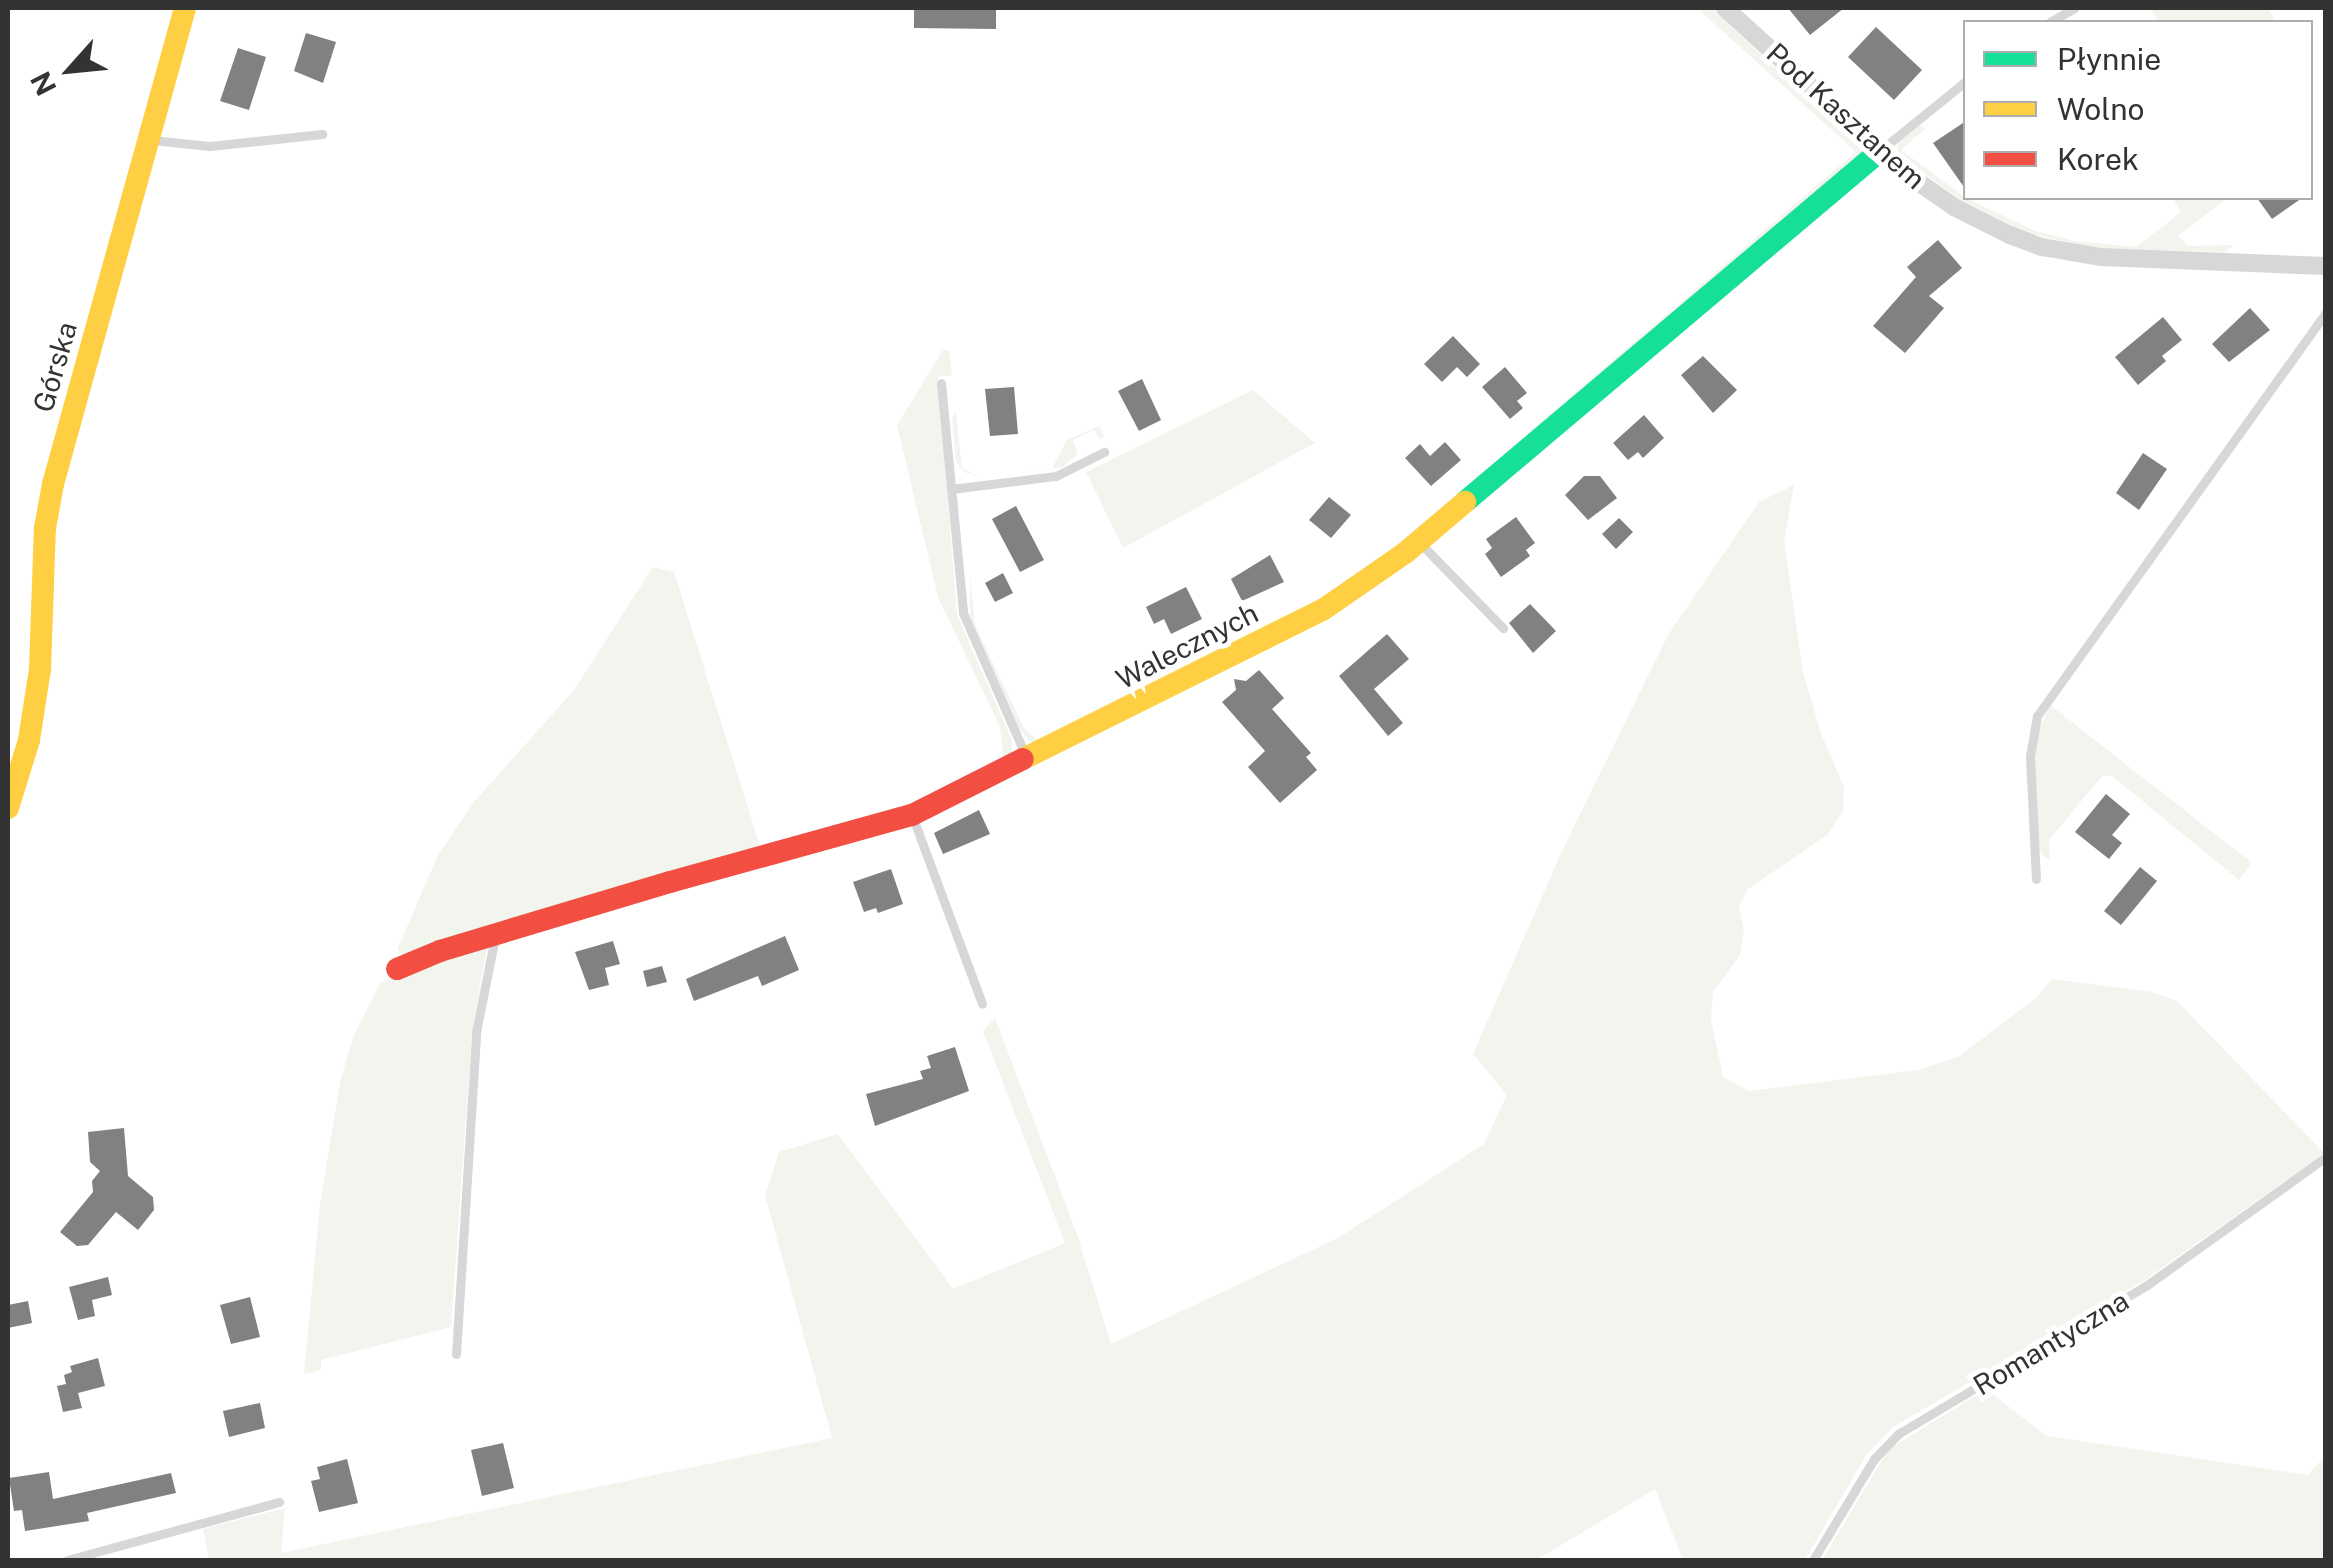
<!DOCTYPE html>
<html>
<head>
<meta charset="utf-8">
<style>
  body { margin:0 }
  #map { position:relative; width:2333px; height:1568px; overflow:hidden; background:#fff; font-family:"Public Sans",sans-serif }
  div>[style] { position:absolute }
  .green>* { inset:0; background:#f1f5ed }
  .building>* { inset:0; background:#818181 }
  .lane>* { height:9px; margin:-4.5px; padding:0 4.5px; transform-origin:4.5px; border-radius:4.5px; background:#d7d7d7 }
  .street>* { height:18px; margin:-9px; padding:0 9px; transform-origin:9px; border-radius:9px; background:#d7d7d7 }
  .fast>* { height:22px; margin:-11px; padding:0 11px; transform-origin:11px; border-radius:11px; background:#16e098 }
  .slow>* { height:22px; margin:-11px; padding:0 11px; transform-origin:11px; border-radius:11px; background:#ffcf43 }
  .jam>* { height:22px; margin:-11px; padding:0 11px; transform-origin:11px; border-radius:11px; background:#f24e42 }
  span { translate:-50% -50%; white-space:nowrap; text-align:center; line-height:1.15; -webkit-text-stroke:10px #fff; paint-order:stroke }
  .street-label { font-size:28px; color:#333 }
  .frame { position:absolute; inset:0; border:10px solid #333; pointer-events:none }
  .legend { position:absolute; left:1963px; top:20px; width:350px; height:180px; box-sizing:border-box; background:#fff; border:2px solid #adadad; margin:0; padding:12px 18px; list-style:none; font-size:30px; color:#333 }
  .legend li { display:flex; align-items:center; gap:20px; height:50px }
  .legend b { width:50px; border:2px solid #adadad }
  .north { position:absolute; left:20px; top:20px; width:100px; height:100px; -webkit-text-stroke:8px #fff; paint-order:stroke; rotate:243deg; font-size:28px; font-weight:700; line-height:40px; text-align:center; color:#333 }
  .north::after { content:''; display:block; margin:auto; width:35px; height:45px; background:#333; clip-path:polygon(50% 0,100% 100%,50% 72%,0 100%) }
</style>
</head>
<body>
<div id="map">
  <div class="green">
    <div style="clip-path:polygon(1697px 8px,1712px 8px,1864px 152px,1531px 434px,1527px 434px,1856px 152px)"></div>
    <div style="clip-path:polygon(2149px 8px,2268px 8px,2276px 22px,2158px 22px)"></div>
    <div style="clip-path:polygon(1919px 126px,1926px 128px,1901px 150px,1966px 198px,2035px 231px,2075px 241px,2136px 247px,2181px 212px,2173px 198px,2227px 198px,2178px 236px,2188px 246px,2234px 245px,2225px 252px,2113px 249px,2076px 245px,2024px 231px,1961px 200px,1897px 154px,1898px 143px)"></div>
    <div style="clip-path:polygon(943px 350px,949px 350px,952px 375px,938px 377px,957px 615px,1012px 740px,1012px 759px,909px 808px,490px 926px,406px 957px,397px 950px,438px 855px,474px 802px,574px 690px,653px 567px,674px 572px,760px 846px,908px 804px,1004px 761px,1000px 727px,938px 597px,897px 425px)"></div>
    <div style="clip-path:polygon(1253px 390px,1315px 443px,1123px 548px,1086px 472px)"></div>
    <div style="clip-path:polygon(956px 412px,962px 468px,979px 477px,1052px 468px,1067px 440px,1099px 426px,1104px 437px,1099px 439px,1094px 430px,1073px 440px,1078px 454px,1063px 467px,979px 477px,964px 472px,956px 462px,952px 417px)"></div>
    <div style="clip-path:polygon(1794px 485px,1784px 541px,1803px 672px,1820px 731px,1844px 787px,1843px 811px,1827px 835px,1748px 889px,1739px 906px,1744px 930px,1740px 955px,1713px 992px,1711px 1019px,1723px 1077px,1749px 1091px,1918px 1070px,1960px 1056px,2036px 998px,2052px 979px,2152px 992px,2177px 1001px,2324px 1153px,2146px 1279px,1893px 1427px,1866px 1455px,1805px 1560px,1683px 1560px,1655px 1489px,1536px 1560px,209px 1560px,203px 1529px,285px 1508px,281px 1553px,832px 1438px,765px 1195px,779px 1152px,838px 1134px,953px 1289px,1065px 1243px,983px 1031px,995px 1018px,1078px 1237px,1111px 1344px,1338px 1238px,1484px 1144px,1507px 1095px,1473px 1054px,1562px 851px,1668px 635px,1759px 502px)"></div>
    <div style="clip-path:polygon(970px 575px,975px 625px,1024px 728px,1041px 744px,1031px 742px,1017px 727px,970px 619px)"></div>
    <div style="clip-path:polygon(2050px 705px,2252px 863px,2239px 880px,2112px 776px,2102px 776px,2049px 840px,2050px 861px,2042px 854px,2037px 844px,2034px 757px,2037px 733px)"></div>
    <div style="clip-path:polygon(488px 942px,472px 1031px,451px 1327px,321px 1360px,321px 1370px,304px 1374px,320px 1205px,340px 1082px,354px 1035px,381px 982px)"></div>
    <div style="clip-path:polygon(1986px 1389px,2047px 1436px,2308px 1475px,2325px 1456px,2325px 1560px,1822px 1560px,1889px 1449px)"></div>
  </div>
  <div class="building">
    <div style="clip-path:polygon(914px 8px,996px 8px,996px 29px,914px 28px)"></div>
    <div style="clip-path:polygon(1788px 8px,1844px 8px,1810px 35px)"></div>
    <div style="clip-path:polygon(1876px 27px,1922px 70px,1894px 100px,1848px 57px)"></div>
    <div style="clip-path:polygon(306px 33px,336px 42px,323px 83px,294px 71px)"></div>
    <div style="clip-path:polygon(238px 48px,266px 57px,249px 110px,220px 101px)"></div>
    <div style="clip-path:polygon(1966px 121px,1966px 190px,1933px 143px)"></div>
    <div style="clip-path:polygon(2257px 198px,2302px 198px,2272px 219px)"></div>
    <div style="clip-path:polygon(1938px 240px,1962px 268px,1929px 296px,1944px 308px,1905px 353px,1873px 326px,1916px 277px,1907px 267px)"></div>
    <div style="clip-path:polygon(2250px 308px,2270px 330px,2229px 362px,2212px 344px)"></div>
    <div style="clip-path:polygon(2163px 317px,2182px 340px,2162px 356px,2166px 361px,2138px 385px,2115px 357px)"></div>
    <div style="clip-path:polygon(1453px 336px,1480px 364px,1467px 377px,1457px 367px,1442px 382px,1424px 364px)"></div>
    <div style="clip-path:polygon(1703px 356px,1737px 390px,1713px 413px,1681px 375px)"></div>
    <div style="clip-path:polygon(1505px 367px,1527px 393px,1517px 401px,1523px 408px,1510px 419px,1482px 387px)"></div>
    <div style="clip-path:polygon(1142px 379px,1161px 420px,1139px 431px,1118px 391px)"></div>
    <div style="clip-path:polygon(1014px 387px,1018px 434px,990px 436px,985px 389px)"></div>
    <div style="clip-path:polygon(1644px 415px,1664px 438px,1643px 458px,1638px 452px,1628px 460px,1613px 443px)"></div>
    <div style="clip-path:polygon(1445px 442px,1461px 460px,1431px 486px,1405px 458px,1420px 444px,1430px 456px)"></div>
    <div style="clip-path:polygon(2143px 453px,2167px 469px,2139px 510px,2116px 493px)"></div>
    <div style="clip-path:polygon(1584px 476px,1600px 476px,1617px 498px,1588px 520px,1565px 495px)"></div>
    <div style="clip-path:polygon(1329px 497px,1351px 515px,1331px 538px,1309px 520px)"></div>
    <div style="clip-path:polygon(1016px 506px,1044px 560px,1020px 572px,992px 519px)"></div>
    <div style="clip-path:polygon(1516px 517px,1535px 543px,1526px 550px,1530px 556px,1501px 577px,1485px 554px,1492px 548px,1486px 539px)"></div>
    <div style="clip-path:polygon(1619px 518px,1633px 532px,1616px 549px,1602px 534px)"></div>
    <div style="clip-path:polygon(1270px 555px,1284px 582px,1242px 601px,1231px 579px)"></div>
    <div style="clip-path:polygon(1003px 573px,1013px 593px,995px 602px,985px 583px)"></div>
    <div style="clip-path:polygon(1186px 587px,1202px 619px,1171px 634px,1164px 619px,1154px 624px,1146px 607px)"></div>
    <div style="clip-path:polygon(1530px 604px,1556px 631px,1533px 653px,1509px 623px)"></div>
    <div style="clip-path:polygon(1387px 634px,1409px 659px,1374px 689px,1403px 723px,1388px 736px,1339px 676px)"></div>
    <div style="clip-path:polygon(1259px 670px,1284px 698px,1272px 709px,1311px 753px,1306px 757px,1317px 770px,1280px 803px,1248px 767px,1265px 751px,1222px 702px,1236px 690px,1234px 679px,1246px 681px)"></div>
    <div style="clip-path:polygon(2106px 794px,2130px 814px,2112px 835px,2122px 843px,2109px 859px,2075px 832px)"></div>
    <div style="clip-path:polygon(979px 810px,990px 834px,943px 854px,934px 833px)"></div>
    <div style="clip-path:polygon(2140px 867px,2157px 881px,2121px 925px,2104px 911px)"></div>
    <div style="clip-path:polygon(891px 869px,903px 904px,878px 913px,876px 908px,864px 912px,853px 882px)"></div>
    <div style="clip-path:polygon(785px 936px,799px 970px,762px 986px,758px 976px,694px 1001px,686px 979px)"></div>
    <div style="clip-path:polygon(613px 941px,620px 964px,605px 968px,609px 985px,589px 990px,575px 952px)"></div>
    <div style="clip-path:polygon(662px 966px,667px 982px,647px 987px,643px 971px)"></div>
    <div style="clip-path:polygon(955px 1047px,969px 1091px,875px 1126px,866px 1094px,923px 1079px,920px 1071px,931px 1068px,927px 1056px)"></div>
    <div style="clip-path:polygon(124px 1128px,128px 1176px,153px 1197px,154px 1210px,138px 1230px,116px 1212px,88px 1245px,77px 1246px,60px 1232px,93px 1192px,92px 1181px,100px 1171px,90px 1162px,88px 1132px)"></div>
    <div style="clip-path:polygon(108px 1277px,112px 1295px,92px 1300px,95px 1316px,78px 1320px,69px 1287px)"></div>
    <div style="clip-path:polygon(250px 1297px,260px 1337px,231px 1344px,220px 1305px)"></div>
    <div style="clip-path:polygon(28px 1301px,32px 1323px,8px 1328px,8px 1305px)"></div>
    <div style="clip-path:polygon(98px 1358px,105px 1386px,78px 1393px,82px 1408px,63px 1412px,57px 1386px,66px 1384px,64px 1375px,72px 1372px,70px 1366px)"></div>
    <div style="clip-path:polygon(260px 1403px,265px 1428px,229px 1437px,223px 1411px)"></div>
    <div style="clip-path:polygon(503px 1443px,514px 1488px,482px 1496px,471px 1450px)"></div>
    <div style="clip-path:polygon(347px 1459px,358px 1503px,319px 1512px,311px 1481px,320px 1479px,317px 1467px)"></div>
    <div style="clip-path:polygon(49px 1472px,53px 1499px,171px 1473px,176px 1493px,87px 1513px,89px 1521px,25px 1531px,22px 1510px,14px 1511px,9px 1478px)"></div>
  </div>
  <div class="lane">
    <div style="left:2050px;top:22px;width:28px;rotate:-30deg"></div>
    <div style="left:152px;top:140px;width:58px;rotate:5.9deg"></div>
    <div style="left:210px;top:146px;width:113px;rotate:-6.1deg"></div>
    <div style="left:1882px;top:149px;width:108px;rotate:-39deg"></div>
    <div style="left:941px;top:383px;width:231px;rotate:84.5deg"></div>
    <div style="left:963px;top:613px;width:154px;rotate:66.3deg"></div>
    <div style="left:951px;top:489px;width:106px;rotate:-7.1deg"></div>
    <div style="left:1056px;top:476px;width:54px;rotate:-26.6deg"></div>
    <div style="left:1420px;top:543px;width:119px;rotate:45.7deg"></div>
    <div style="left:913px;top:818px;width:198px;rotate:69.6deg"></div>
    <div style="left:2036px;top:879px;width:123px;rotate:-92.8deg"></div>
    <div style="left:2030px;top:756px;width:41px;rotate:-80.1deg"></div>
    <div style="left:2037px;top:716px;width:496px;rotate:-54.4deg"></div>
    <div style="left:456px;top:1354px;width:323px;rotate:-86.4deg"></div>
    <div style="left:476px;top:1032px;width:97px;rotate:-78.7deg"></div>
    <div style="left:67px;top:1560px;width:220px;rotate:-15.3deg"></div>
    <div style="left:1813px;top:1560px;width:118px;rotate:-58.9deg"></div>
    <div style="left:1874px;top:1459px;width:35px;rotate:-46deg"></div>
    <div style="left:1898px;top:1434px;width:290px;rotate:-30.9deg"></div>
    <div style="left:2147px;top:1285px;width:220px;rotate:-35.6deg"></div>
  </div>
  <div class="street">
    <div style="left:1725px;top:8px;width:248px;rotate:42.4deg"></div>
    <div style="left:1908px;top:175px;width:56px;rotate:34.8deg"></div>
    <div style="left:1954px;top:207px;width:63px;rotate:26.6deg"></div>
    <div style="left:2010px;top:235px;width:34px;rotate:21deg"></div>
    <div style="left:2042px;top:247px;width:60px;rotate:9.6deg"></div>
    <div style="left:2101px;top:257px;width:225px;rotate:2.3deg"></div>
  </div>
  <div class="fast">
    <div style="left:1465px;top:502px;width:544px;rotate:-40.22deg"></div>
  </div>
  <div class="slow">
    <div style="left:1023px;top:759px;width:336px;rotate:-26.5deg"></div>
    <div style="left:1324px;top:609px;width:98px;rotate:-34.7deg"></div>
    <div style="left:1405px;top:553px;width:79px;rotate:-40.4deg"></div>
    <div style="left:8px;top:808px;width:71px;rotate:-72.8deg"></div>
    <div style="left:29px;top:740px;width:72px;rotate:-81.2deg"></div>
    <div style="left:40px;top:669px;width:141px;rotate:-88deg"></div>
    <div style="left:45px;top:528px;width:45px;rotate:-79.7deg"></div>
    <div style="left:53px;top:484px;width:494px;rotate:-74.5deg"></div>
  </div>
  <div class="jam">
    <div style="left:397px;top:969px;width:47px;rotate:-22.7deg"></div>
    <div style="left:440px;top:951px;width:240px;rotate:-16.7deg"></div>
    <div style="left:670px;top:882px;width:251px;rotate:-15.5deg"></div>
    <div style="left:912px;top:815px;width:124px;rotate:-26.8deg"></div>
  </div>
  <div class="street-label">
    <span style="left:1846px;top:116px;rotate:42deg">Pod Kasztanem</span>
    <span style="left:55px;top:367px;rotate:-74deg">Górska</span>
    <span style="left:1187px;top:646px;rotate:-27deg">Walecznych</span>
    <span style="left:2051px;top:1343px;rotate:-31deg">Romantyczna</span>
  </div>
  <div class="frame"></div>
  <ul class="legend">
  <li><b style="height:12px;background:#16e098"></b>Płynnie</li>
  <li><b style="height:12px;background:#ffcf43"></b>Wolno</li>
  <li><b style="height:12px;background:#f24e42"></b>Korek</li>
  </ul>
  <div class="north">N</div>
</div>
</body>
</html>
